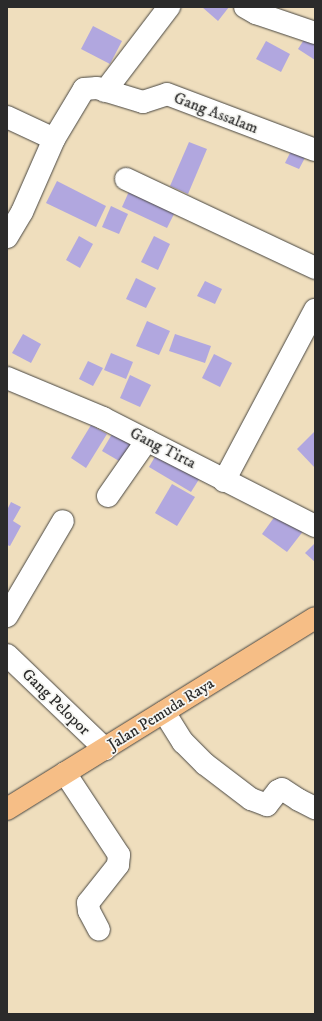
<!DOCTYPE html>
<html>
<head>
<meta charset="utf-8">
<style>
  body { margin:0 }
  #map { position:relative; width:322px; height:1021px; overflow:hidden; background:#efdebd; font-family:"IM FELL DW Pica",serif }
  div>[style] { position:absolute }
  .building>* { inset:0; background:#b1a7df }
  .roads { filter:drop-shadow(0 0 1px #484641) drop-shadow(0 0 1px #484641) }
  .minor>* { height:22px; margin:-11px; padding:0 11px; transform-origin:11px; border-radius:11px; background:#fff }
  .major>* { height:22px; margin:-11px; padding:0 11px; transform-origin:11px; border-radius:11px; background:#f6be86 }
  span { translate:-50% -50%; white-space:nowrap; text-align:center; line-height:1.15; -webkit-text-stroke:3.5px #f6f6f2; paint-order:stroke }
  .street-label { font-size:16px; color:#2b2b2b }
  .frame { position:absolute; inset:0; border:8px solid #2b2b2b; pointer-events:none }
</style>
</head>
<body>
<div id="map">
  <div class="building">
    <div style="clip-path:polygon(202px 7px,229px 7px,218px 21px)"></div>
    <div style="clip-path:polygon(93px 26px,122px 41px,110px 64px,81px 49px)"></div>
    <div style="clip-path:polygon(309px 32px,315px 36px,315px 60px,298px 49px)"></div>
    <div style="clip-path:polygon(266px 41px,290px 54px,281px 72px,256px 59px)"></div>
    <div style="clip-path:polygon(189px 142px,207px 149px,188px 194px,170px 186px)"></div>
    <div style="clip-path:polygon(293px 147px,307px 154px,299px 169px,285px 163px)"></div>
    <div style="clip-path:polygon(57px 181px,106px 206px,96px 227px,46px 203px)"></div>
    <div style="clip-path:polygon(131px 187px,177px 208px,167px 228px,122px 207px)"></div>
    <div style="clip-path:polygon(111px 206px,128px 214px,119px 234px,102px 227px)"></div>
    <div style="clip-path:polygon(79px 236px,93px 244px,80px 268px,66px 260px)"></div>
    <div style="clip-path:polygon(154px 236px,170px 244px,158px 270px,141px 262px)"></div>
    <div style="clip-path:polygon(136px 278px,156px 288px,146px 308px,126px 299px)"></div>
    <div style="clip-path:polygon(205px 281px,222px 289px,215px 304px,197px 296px)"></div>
    <div style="clip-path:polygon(147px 321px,170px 331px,159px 355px,136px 346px)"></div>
    <div style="clip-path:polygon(23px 334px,41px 344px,31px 363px,12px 353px)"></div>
    <div style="clip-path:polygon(175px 334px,211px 346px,205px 363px,169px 351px)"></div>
    <div style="clip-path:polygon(111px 353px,133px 362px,126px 379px,104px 370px)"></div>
    <div style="clip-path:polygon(214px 354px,232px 363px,220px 387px,202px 378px)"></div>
    <div style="clip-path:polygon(88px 361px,103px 368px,93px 386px,79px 379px)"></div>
    <div style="clip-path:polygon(130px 375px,151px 385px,140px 407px,120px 398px)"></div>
    <div style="clip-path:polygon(91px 425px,107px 434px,86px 468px,71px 458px)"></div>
    <div style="clip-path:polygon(115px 429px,139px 443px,126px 465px,102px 451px)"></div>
    <div style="clip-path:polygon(315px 431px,315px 468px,297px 449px)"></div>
    <div style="clip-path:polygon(160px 448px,203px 473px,191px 492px,149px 467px)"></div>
    <div style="clip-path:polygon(172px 484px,195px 497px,177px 526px,155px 513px)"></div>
    <div style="clip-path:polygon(11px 502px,21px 507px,13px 521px,21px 526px,10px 546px,7px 545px,7px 510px)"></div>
    <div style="clip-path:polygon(278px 512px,304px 530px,287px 552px,262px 534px)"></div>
    <div style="clip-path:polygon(315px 543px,315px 562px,305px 553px)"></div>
  </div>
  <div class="roads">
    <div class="minor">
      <div style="left:245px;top:7px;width:13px;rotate:29deg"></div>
      <div style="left:256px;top:13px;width:62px;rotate:18.7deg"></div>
      <div style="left:105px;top:91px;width:106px;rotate:-52.7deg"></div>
      <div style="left:7px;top:117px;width:52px;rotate:25.1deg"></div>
      <div style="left:54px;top:139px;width:58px;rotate:-59deg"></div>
      <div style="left:84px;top:89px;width:13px;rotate:-4deg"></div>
      <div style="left:97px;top:88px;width:48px;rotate:16.9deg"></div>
      <div style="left:143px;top:102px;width:25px;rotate:-18deg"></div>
      <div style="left:167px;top:94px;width:158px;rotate:20.7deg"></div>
      <div style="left:126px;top:179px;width:209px;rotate:25.2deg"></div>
      <div style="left:7px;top:237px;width:29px;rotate:-59deg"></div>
      <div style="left:22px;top:212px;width:80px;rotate:-66.3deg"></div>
      <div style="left:7px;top:378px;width:104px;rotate:22.6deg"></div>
      <div style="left:103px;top:418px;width:238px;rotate:27deg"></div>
      <div style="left:224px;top:481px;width:194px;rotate:-62deg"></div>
      <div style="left:108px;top:496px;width:68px;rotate:-55.1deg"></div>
      <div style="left:7px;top:616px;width:110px;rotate:-59.5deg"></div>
      <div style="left:7px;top:655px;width:136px;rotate:43.8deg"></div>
      <div style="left:164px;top:712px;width:36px;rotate:58deg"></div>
      <div style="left:183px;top:742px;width:31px;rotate:45deg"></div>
      <div style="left:205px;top:764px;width:58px;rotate:37.3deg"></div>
      <div style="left:251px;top:799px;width:17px;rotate:21deg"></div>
      <div style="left:267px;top:805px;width:18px;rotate:-52deg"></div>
      <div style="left:278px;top:791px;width:4px;rotate:-27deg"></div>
      <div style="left:282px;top:789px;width:20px;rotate:33deg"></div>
      <div style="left:299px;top:800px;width:18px;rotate:27deg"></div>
      <div style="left:65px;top:773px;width:98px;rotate:56.6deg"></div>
      <div style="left:119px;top:855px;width:10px;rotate:96deg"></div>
      <div style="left:118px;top:865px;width:48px;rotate:128.3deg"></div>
      <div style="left:88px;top:903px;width:8px;rotate:83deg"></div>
      <div style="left:89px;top:911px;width:21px;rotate:62deg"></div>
    </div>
    <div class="major">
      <div style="left:7px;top:809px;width:362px;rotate:-31.8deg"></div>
    </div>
  </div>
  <div class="street-label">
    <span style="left:216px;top:113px;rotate:21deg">Gang Assalam</span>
    <span style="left:163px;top:448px;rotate:27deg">Gang Tirta</span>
    <span style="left:56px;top:702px;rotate:44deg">Gang Pelopor</span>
    <span style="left:161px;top:714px;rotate:-32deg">Jalan Pemuda Raya</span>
  </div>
  <div class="frame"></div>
</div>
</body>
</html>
